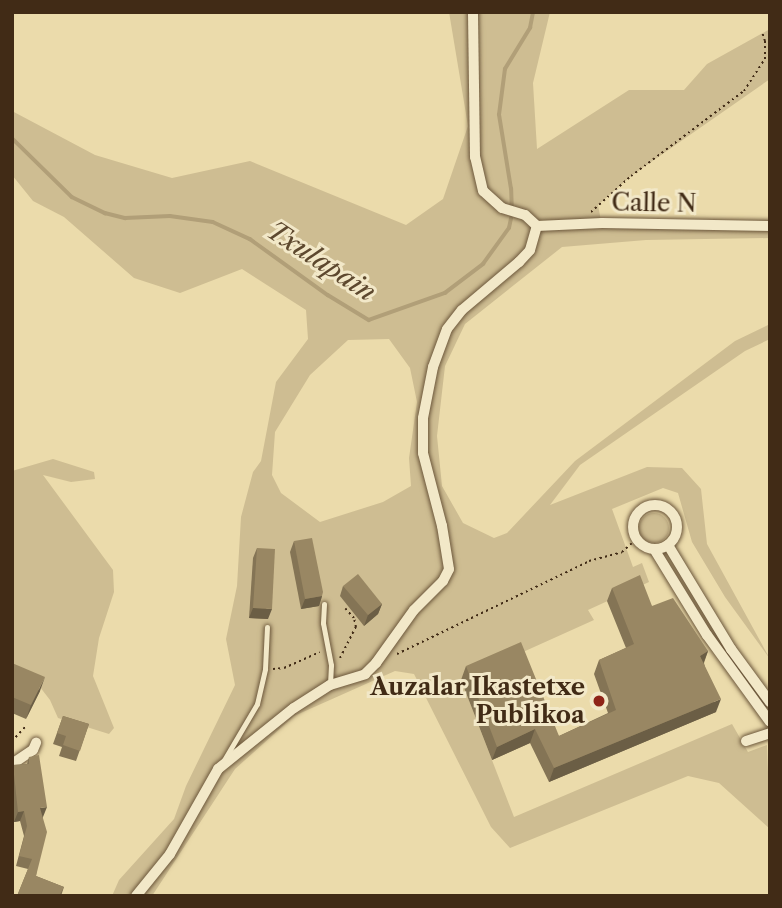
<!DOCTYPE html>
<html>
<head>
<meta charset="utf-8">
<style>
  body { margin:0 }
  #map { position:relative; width:782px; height:908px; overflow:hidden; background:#ebdbab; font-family:"Libre Caslon Text",serif }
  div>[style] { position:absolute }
  .green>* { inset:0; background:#cebd92 }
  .round { border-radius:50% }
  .stream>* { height:3.5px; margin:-1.75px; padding:0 1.75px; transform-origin:1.75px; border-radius:1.75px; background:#b19f78 }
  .path>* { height:2px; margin-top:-1px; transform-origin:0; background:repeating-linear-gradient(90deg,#412b16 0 2px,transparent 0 5.5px) }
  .roads { filter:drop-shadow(0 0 2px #6c573b) drop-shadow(0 0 2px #6c573b) }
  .lane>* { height:5px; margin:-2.5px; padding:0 2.5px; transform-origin:2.5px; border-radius:2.5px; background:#f2e8c8 }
  .street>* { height:10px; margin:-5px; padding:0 5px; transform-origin:5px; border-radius:5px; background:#f2e8c8 }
  .street>.ring { margin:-5px; padding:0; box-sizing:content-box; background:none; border:10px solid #f2e8c8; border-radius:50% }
  .wall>* { inset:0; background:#847455 }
  .shaded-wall>* { inset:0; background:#6b5e45 }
  .building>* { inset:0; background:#998763 }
  .dots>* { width:19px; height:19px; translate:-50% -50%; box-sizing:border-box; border:4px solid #f2e8c8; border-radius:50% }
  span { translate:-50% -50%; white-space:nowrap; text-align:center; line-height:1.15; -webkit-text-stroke:6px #f2e8c8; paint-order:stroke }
  .street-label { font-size:24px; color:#412b16 }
  .poi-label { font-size:24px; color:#412b16; font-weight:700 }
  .right { translate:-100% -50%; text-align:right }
  .water-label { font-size:26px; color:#5d482e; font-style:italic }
  .frame { position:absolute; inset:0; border:14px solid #412b16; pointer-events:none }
</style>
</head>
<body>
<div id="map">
  <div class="green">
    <div style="clip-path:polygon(evenodd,449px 12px,550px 12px,533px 83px,537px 149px,629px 90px,684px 90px,707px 64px,770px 29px,770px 79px,631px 176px,598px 205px,601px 221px,770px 220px,770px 238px,646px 240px,562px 247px,465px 324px,445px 366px,437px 436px,442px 486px,463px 523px,494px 538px,507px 533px,575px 461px,735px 341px,770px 324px,770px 339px,745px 351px,580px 465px,550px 505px,647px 467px,682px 468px,701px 489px,707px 544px,770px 659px,725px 597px,692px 542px,678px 493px,663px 488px,612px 509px,633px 567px,642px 563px,649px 582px,588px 610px,594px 620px,461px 680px,514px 817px,732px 724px,748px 752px,767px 745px,770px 829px,719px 783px,688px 776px,510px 848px,491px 827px,414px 674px,395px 671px,294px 716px,235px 769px,152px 896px,112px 896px,119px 880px,174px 819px,186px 786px,235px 685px,226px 639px,237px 586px,241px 517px,253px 472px,261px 461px,276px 382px,308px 339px,306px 310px,242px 269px,180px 293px,134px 278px,64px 217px,33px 201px,12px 175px,12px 111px,95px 155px,172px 178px,250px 161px,406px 225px,443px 199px,468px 126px,449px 12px,389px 339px,410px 368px,417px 402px,409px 458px,411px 486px,383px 502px,320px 522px,281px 493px,272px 475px,275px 432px,310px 375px,348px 340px,389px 339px)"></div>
    <div style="clip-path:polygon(53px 459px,94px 472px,95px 479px,71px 482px,43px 475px,113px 570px,114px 592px,99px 638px,93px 676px,114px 728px,109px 734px,58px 718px,50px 700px,33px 678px,12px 669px,12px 471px)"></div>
    <div class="round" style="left:639px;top:513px;width:30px;height:30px"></div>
  </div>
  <div class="stream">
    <div style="left:12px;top:138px;width:84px;rotate:44.5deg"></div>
    <div style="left:72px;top:197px;width:37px;rotate:26deg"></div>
    <div style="left:105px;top:213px;width:21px;rotate:14deg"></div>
    <div style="left:125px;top:218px;width:45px;rotate:-2.5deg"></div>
    <div style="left:170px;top:216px;width:43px;rotate:7.9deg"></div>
    <div style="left:213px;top:222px;width:41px;rotate:24.7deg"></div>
    <div style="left:250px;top:239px;width:96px;rotate:35.7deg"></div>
    <div style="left:328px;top:295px;width:48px;rotate:31.4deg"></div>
    <div style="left:369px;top:320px;width:81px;rotate:-19.6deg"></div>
    <div style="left:445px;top:293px;width:48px;rotate:-37.3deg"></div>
    <div style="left:483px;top:264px;width:44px;rotate:-54.2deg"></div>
    <div style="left:509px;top:228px;width:14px;rotate:-78deg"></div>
    <div style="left:512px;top:214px;width:25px;rotate:-92deg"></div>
    <div style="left:511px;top:189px;width:75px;rotate:-99.2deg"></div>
    <div style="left:499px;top:115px;width:46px;rotate:-82.6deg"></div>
    <div style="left:505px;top:69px;width:48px;rotate:-58.6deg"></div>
    <div style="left:530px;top:28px;width:16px;rotate:-79deg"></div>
  </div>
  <div class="path">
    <div style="left:591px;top:212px;width:54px;rotate:-42deg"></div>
    <div style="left:631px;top:176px;width:141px;rotate:-37deg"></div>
    <div style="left:744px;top:91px;width:38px;rotate:-57deg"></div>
    <div style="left:765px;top:59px;width:18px;rotate:-90deg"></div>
    <div style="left:765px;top:41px;width:9px;rotate:-108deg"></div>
    <div style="left:397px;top:654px;width:213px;rotate:-25.8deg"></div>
    <div style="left:589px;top:561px;width:34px;rotate:-15deg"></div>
    <div style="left:622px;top:552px;width:15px;rotate:-42deg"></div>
    <div style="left:633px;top:542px;width:6px;rotate:-72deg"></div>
    <div style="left:340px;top:658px;width:35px;rotate:-63deg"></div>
    <div style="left:356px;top:627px;width:9px;rotate:-103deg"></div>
    <div style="left:354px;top:618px;width:13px;rotate:-132deg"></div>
    <div style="left:273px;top:669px;width:11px;rotate:-5deg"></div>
    <div style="left:284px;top:668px;width:39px;rotate:-24deg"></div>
    <div style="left:12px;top:741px;width:22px;rotate:-47deg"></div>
  </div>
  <div class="roads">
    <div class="lane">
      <div style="left:324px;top:604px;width:19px;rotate:93deg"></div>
      <div style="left:323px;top:623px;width:43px;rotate:79.2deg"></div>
      <div style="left:331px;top:665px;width:19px;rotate:93deg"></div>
      <div style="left:224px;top:760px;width:65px;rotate:-59.5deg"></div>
      <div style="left:257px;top:704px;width:36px;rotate:-77deg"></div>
      <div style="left:265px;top:669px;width:42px;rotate:-87.3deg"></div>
    </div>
    <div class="street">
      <div style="left:537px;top:226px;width:65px;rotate:-2.6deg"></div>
      <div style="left:602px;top:223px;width:168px;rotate:1deg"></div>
      <div class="ring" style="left:633px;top:505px;width:34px;height:34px"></div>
      <div style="left:668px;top:545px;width:122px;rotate:58.8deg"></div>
      <div style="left:731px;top:649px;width:66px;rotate:53.7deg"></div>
      <div style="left:654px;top:549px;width:101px;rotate:58.4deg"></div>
      <div style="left:707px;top:635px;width:107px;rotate:54.1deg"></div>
      <div style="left:746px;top:741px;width:25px;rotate:-18deg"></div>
      <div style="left:12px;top:764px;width:25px;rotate:-34deg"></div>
      <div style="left:33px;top:750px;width:8px;rotate:-67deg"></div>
      <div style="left:136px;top:896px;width:54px;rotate:-51deg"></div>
      <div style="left:170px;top:854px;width:98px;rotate:-60.5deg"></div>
      <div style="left:218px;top:769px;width:97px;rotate:-38.8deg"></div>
      <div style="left:294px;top:708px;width:43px;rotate:-32.6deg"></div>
      <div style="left:330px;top:685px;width:37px;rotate:-17deg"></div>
      <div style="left:365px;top:674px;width:16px;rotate:-45deg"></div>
      <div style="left:376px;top:663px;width:65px;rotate:-54.4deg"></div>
      <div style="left:414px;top:610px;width:41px;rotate:-45deg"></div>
      <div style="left:443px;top:581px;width:13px;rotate:-63deg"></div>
      <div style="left:449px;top:569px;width:44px;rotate:-99.2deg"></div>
      <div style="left:442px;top:526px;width:75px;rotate:-104.6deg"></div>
      <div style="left:423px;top:453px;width:35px;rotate:-90deg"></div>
      <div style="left:423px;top:418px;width:52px;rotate:-78.9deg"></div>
      <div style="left:433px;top:367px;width:40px;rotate:-69.8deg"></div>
      <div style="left:447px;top:329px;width:24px;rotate:-52deg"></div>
      <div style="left:462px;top:310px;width:75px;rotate:-40.1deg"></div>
      <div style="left:519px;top:262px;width:16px;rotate:-47deg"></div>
      <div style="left:530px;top:250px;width:25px;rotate:-74deg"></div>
      <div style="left:537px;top:226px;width:16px;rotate:-137deg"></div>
      <div style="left:525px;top:215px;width:24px;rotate:-163deg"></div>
      <div style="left:502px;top:208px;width:25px;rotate:-138deg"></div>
      <div style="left:483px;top:191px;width:35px;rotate:-103deg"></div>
      <div style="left:475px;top:157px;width:145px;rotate:-90.8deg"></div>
    </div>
  </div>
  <div class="wall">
    <div style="clip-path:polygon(294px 541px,322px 596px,319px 606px,301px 609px,290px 552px)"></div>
    <div style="clip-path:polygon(257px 548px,268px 619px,249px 618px,253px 558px)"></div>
    <div style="clip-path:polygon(343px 586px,382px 604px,378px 614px,364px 626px,340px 596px)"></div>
    <div style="clip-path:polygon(612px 588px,652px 606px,708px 651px,704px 663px,716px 712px,549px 782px,530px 743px,492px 760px,461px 680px,466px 666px,559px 736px,608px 713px,594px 674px,599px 660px,626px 648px,607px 601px)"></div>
    <div style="clip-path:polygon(12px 663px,40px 691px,26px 719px,12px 713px)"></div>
    <div style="clip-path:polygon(63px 716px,89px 724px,76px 761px,59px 756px,62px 747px,53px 744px)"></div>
    <div style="clip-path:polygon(29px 757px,43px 817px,36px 876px,64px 887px,61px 896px,17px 896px,28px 869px,16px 866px,24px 836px,20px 821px,14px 822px,12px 803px,12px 768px,13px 765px,27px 764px)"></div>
  </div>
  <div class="shaded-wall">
    <div style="clip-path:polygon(322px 596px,319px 606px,301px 609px,305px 599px)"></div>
    <div style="clip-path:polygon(382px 604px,378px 614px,364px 626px,368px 615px)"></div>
    <div style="clip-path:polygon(253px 608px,272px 609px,268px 619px,249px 618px)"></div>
    <div style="clip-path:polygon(708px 651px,703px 664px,700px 656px)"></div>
    <div style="clip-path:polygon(45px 677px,40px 691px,26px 719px,31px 705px)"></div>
    <div style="clip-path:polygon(721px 699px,716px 712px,549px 782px,554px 768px)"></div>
    <div style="clip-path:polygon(535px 729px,530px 743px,492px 760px,497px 747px)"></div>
    <div style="clip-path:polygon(47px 807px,43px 817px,36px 818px,40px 808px)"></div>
    <div style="clip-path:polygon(24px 811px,20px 821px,14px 822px,18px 812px)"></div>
  </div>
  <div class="building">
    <div style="clip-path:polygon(312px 538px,323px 592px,322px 596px,305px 599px,294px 541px)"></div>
    <div style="clip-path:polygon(257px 548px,275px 549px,272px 609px,253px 608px)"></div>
    <div style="clip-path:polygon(358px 574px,382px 604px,368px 615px,343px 586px)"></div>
    <div style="clip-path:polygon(640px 575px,652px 606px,673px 598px,708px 651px,700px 656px,721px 699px,554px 768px,535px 729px,497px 747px,466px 666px,521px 642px,559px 736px,616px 710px,599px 660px,634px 644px,612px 588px)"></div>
    <div style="clip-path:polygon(12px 663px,45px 677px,31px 705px,12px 697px)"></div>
    <div style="clip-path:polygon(63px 716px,89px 724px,80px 751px,63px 745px,66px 736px,57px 733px)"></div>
    <div style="clip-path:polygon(39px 755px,47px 807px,40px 808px,47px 832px,36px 876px,64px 887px,59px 896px,17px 896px,32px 859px,19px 856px,27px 826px,24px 811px,18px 812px,13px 765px,29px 764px,29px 757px)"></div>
  </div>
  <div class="dots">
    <div style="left:599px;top:701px;background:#8f2418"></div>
  </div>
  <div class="street-label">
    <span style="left:654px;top:203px;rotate:1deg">Calle N</span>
  </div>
  <div class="poi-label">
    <span class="right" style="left:585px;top:701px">Auzalar Ikastetxe<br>Publikoa</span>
  </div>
  <div class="water-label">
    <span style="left:321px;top:262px;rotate:33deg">Txulapain</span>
  </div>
  <div class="frame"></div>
</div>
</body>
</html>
